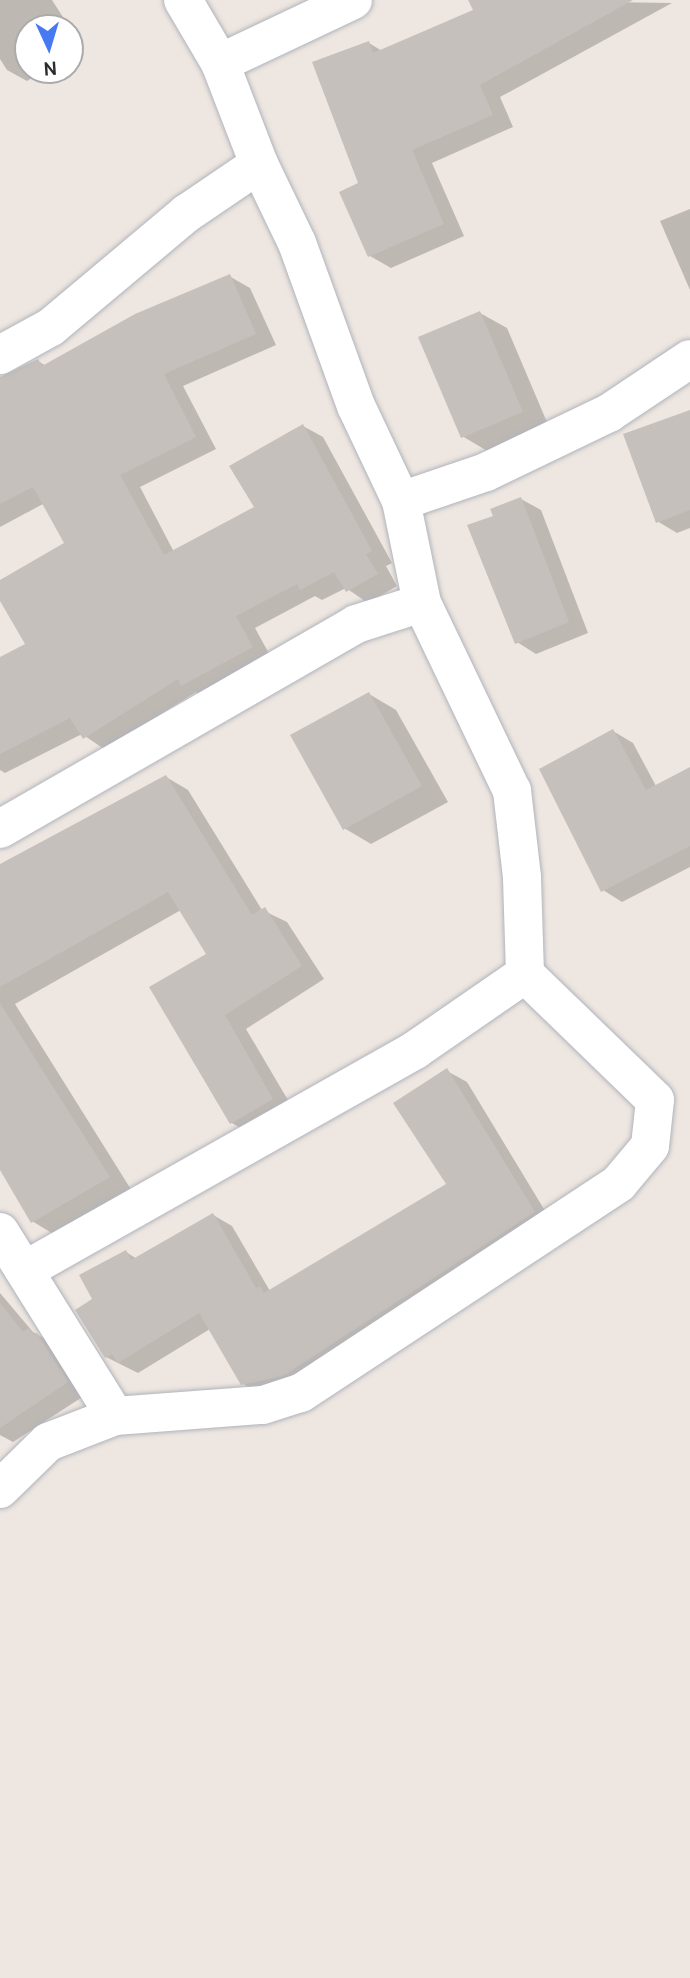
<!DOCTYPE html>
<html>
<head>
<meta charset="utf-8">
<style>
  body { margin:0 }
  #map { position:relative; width:690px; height:1978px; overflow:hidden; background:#eee6e0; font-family:Cabin,sans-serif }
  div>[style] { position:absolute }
  .shadow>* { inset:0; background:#0003 }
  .building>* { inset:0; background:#c6c0bc }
  .roads { filter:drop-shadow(0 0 2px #b0b4bc) drop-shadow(0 0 2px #b0b4bc) }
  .street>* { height:38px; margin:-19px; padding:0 19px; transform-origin:19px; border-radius:19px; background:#fff }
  span { translate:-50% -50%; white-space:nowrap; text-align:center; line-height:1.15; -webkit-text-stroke:7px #fff; paint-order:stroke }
  .north { position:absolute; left:14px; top:14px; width:70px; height:70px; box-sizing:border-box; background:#fff; border:2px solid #ababab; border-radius:50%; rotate:176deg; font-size:19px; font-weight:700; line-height:28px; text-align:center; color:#2d2d2d }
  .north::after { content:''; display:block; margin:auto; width:24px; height:32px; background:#4779f3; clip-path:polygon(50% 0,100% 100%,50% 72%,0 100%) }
</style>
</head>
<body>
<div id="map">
  <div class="shadow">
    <div style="clip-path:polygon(0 0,52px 0,70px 28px,28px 28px,28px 70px,45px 70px,27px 81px,7px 70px,0 59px)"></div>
    <div style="clip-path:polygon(470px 0,672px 3px,500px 97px,513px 127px,432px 163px,464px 236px,391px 268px,370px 256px,360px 184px,369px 43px,382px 51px,476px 11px)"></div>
    <div style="clip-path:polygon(70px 28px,82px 47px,70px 54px)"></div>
    <div style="clip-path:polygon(690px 209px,690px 290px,660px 221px)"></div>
    <div style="clip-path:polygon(229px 276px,250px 288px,276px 345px,183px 386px,216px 449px,140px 487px,174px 552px,256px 508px,303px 426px,323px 437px,392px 563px,386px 566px,397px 586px,368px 603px,346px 588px,322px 600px,315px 596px,255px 628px,272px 659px,203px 696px,196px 692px,104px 749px,82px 734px,5px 773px,0 770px,0 659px,27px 645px,0 598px,0 582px,66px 543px,43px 504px,0 527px,0 378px,38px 361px,46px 366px)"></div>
    <div style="clip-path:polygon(480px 313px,507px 328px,549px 427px,489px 452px,462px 436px)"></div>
    <div style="clip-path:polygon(690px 414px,690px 528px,677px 533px,657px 521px)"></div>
    <div style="clip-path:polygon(521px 499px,541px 510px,588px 633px,536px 654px,517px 642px,495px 517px)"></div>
    <div style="clip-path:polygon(369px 694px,396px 710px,448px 802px,371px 844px,344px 828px)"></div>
    <div style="clip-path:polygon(613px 731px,633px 743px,656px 786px,690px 769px,690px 867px,622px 902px,603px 890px)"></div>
    <div style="clip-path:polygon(166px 777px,188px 790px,262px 910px,287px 922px,324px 979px,246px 1029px,295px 1112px,254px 1136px,232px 1123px,208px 955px,181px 910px,15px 1004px,132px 1191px,55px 1235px,32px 1221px,0 1167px,0 867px)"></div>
    <div style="clip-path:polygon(447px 1071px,467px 1082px,553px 1224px,262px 1395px,242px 1383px,210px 1329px,138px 1373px,106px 1357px,94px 1300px,126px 1252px,137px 1259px,213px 1215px,232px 1226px,270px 1291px,448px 1185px)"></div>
    <div style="clip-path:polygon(0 1293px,33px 1332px,57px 1346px,87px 1394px,13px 1442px,0 1435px)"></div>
  </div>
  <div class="building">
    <div style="clip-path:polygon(468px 0,633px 0,480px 85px,493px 115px,412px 150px,444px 224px,368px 257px,339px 192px,358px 183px,312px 62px,369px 41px,373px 53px,473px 10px)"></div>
    <div style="clip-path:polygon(230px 274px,256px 334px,164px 374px,196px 437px,120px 475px,164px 555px,254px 507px,229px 466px,303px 424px,372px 551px,366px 554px,378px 574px,346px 592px,334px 572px,300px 590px,297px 584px,236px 616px,253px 647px,181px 686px,178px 679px,83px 739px,70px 718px,0 754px,0 657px,25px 644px,0 601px,0 580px,64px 543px,33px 487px,0 504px,0 377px,38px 359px,42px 366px,135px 314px)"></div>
    <div style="clip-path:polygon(480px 311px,523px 412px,461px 438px,418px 337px)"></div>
    <div style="clip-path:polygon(690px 410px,690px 510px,656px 523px,623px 434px)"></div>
    <div style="clip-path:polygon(521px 497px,569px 622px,515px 644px,467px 525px,493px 516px,490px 509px)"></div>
    <div style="clip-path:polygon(369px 692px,422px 786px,343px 830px,290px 735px)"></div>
    <div style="clip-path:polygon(613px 729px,646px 790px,690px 767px,690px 846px,601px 892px,539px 769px)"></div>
    <div style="clip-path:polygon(166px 775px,252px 915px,265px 907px,302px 966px,225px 1015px,273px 1099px,230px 1124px,149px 987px,206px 954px,168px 892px,0 987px,0 864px)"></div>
    <div style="clip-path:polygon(0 1003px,110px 1177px,31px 1223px,0 1170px)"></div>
    <div style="clip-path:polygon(447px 1068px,535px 1212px,283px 1376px,241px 1385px,199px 1313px,118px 1363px,112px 1354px,105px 1358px,75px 1310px,92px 1299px,79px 1275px,126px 1250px,131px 1260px,213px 1213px,256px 1288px,260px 1286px,264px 1293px,446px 1184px,393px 1103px)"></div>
    <div style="clip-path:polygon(0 1303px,23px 1332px,29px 1328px,34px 1335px,37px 1333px,68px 1382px,0 1428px)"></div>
  </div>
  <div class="roads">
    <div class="street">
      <div style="left:220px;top:63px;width:147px;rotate:-25.3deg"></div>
      <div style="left:0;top:355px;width:58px;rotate:-28.8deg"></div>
      <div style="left:51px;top:327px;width:177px;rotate:-40deg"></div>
      <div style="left:187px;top:213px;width:87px;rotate:-34.2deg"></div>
      <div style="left:401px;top:501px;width:90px;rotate:-18.8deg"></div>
      <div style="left:486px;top:472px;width:136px;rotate:-25.6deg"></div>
      <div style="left:609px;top:413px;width:97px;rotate:-33.7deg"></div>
      <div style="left:0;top:829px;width:411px;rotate:-29.9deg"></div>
      <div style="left:356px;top:624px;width:69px;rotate:-17.7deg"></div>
      <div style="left:0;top:1232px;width:217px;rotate:58deg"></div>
      <div style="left:25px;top:1270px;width:448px;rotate:-29.4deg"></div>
      <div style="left:415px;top:1050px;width:134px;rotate:-34.6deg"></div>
      <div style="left:0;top:1489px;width:67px;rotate:-44.4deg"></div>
      <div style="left:48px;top:1442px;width:72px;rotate:-21.2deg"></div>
      <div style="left:115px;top:1416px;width:148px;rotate:-4.3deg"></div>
      <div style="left:263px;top:1405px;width:40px;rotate:-18deg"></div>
      <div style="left:301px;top:1393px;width:381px;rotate:-33.4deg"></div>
      <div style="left:619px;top:1183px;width:48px;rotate:-50deg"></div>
      <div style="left:650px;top:1146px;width:46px;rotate:-83.8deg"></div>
      <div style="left:655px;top:1100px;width:181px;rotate:-135.9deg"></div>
      <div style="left:525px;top:974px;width:97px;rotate:-91.8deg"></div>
      <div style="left:522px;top:877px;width:87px;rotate:-96.6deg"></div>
      <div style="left:512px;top:791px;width:208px;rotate:-115.6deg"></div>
      <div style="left:422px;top:603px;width:104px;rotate:-101.6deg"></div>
      <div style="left:401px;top:501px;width:105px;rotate:-115.3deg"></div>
      <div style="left:356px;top:406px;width:173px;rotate:-109.9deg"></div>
      <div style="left:297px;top:243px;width:88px;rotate:-115.7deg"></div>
      <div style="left:259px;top:164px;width:108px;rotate:-111.1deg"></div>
      <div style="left:220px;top:63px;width:73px;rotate:-120.4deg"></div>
    </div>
  </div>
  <div class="north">N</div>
</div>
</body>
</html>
